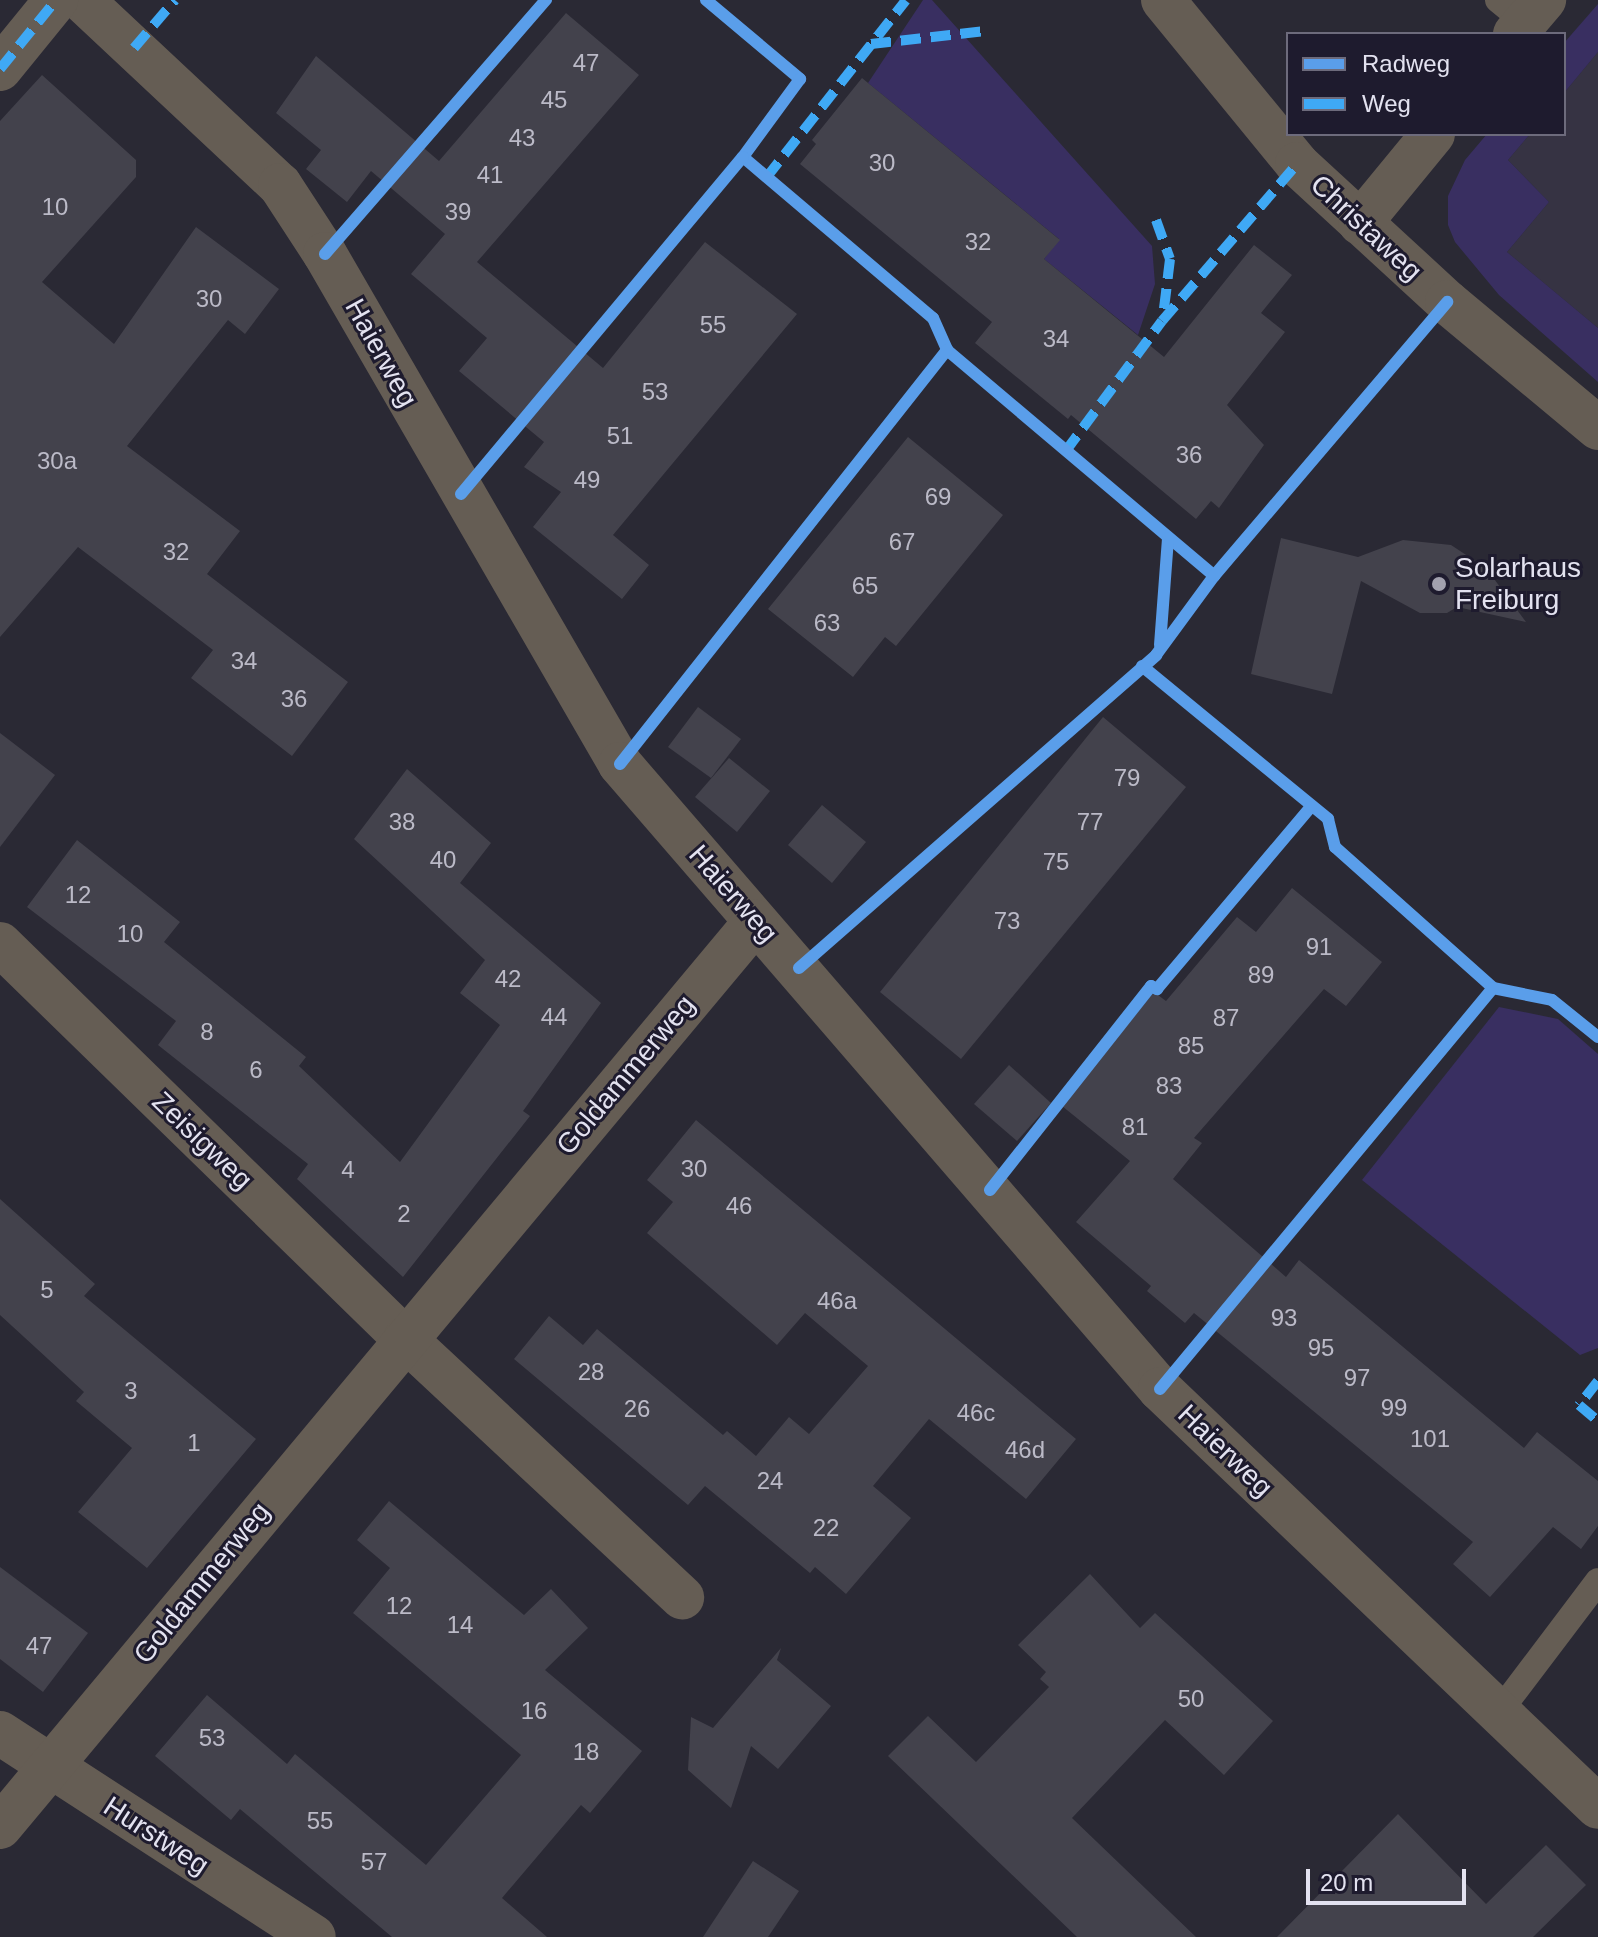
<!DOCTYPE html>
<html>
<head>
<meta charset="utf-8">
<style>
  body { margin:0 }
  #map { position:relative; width:1598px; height:1937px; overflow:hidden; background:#2a2934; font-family:Arial,sans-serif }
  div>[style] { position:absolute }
  .commercial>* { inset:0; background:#363343 }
  .green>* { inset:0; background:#392f61 }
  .building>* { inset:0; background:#43424c }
  .lane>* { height:26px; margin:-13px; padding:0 13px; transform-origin:13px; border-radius:13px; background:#655d54 }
  .street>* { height:44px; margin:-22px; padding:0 22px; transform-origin:22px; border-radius:22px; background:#655d54 }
  .quiet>* { height:10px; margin-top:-5px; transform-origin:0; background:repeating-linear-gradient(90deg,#3fa9f5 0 20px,transparent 0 30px) }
  .cycleway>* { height:12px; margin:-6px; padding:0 6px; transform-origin:6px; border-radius:6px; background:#5a9eea }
  .dots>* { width:22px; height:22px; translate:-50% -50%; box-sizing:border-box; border:4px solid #1e1b2e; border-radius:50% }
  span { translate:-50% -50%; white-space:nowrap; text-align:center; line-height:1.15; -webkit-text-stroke:6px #1e1b2e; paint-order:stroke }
  .number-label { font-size:24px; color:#bbbac7 }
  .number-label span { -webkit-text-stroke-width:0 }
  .street-label { font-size:28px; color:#e3e2f0 }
  .poi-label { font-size:28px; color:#e3e2f0 }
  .left { translate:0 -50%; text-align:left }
  .legend { position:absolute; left:1286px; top:32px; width:280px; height:104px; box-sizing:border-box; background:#1e1b2e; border:2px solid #6d6b7c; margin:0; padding:10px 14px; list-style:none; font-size:24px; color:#e3e2f0 }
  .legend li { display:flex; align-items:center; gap:16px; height:40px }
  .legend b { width:40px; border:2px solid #6d6b7c }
  .scale { position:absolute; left:1306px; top:1869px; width:160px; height:36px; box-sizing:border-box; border:4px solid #e3e2f0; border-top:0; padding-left:10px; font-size:24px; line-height:28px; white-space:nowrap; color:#e3e2f0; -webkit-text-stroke:6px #1e1b2e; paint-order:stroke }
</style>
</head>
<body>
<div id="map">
  <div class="commercial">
    <div style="clip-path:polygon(1598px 52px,1598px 328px,1507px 252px,1549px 202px,1508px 160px,1530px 134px,1564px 134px,1564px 93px)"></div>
  </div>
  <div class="green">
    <div style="clip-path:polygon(923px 0,932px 0,1152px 246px,1155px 284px,1138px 335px,1044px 259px,1059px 239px,868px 83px)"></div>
    <div style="clip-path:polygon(1598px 4px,1598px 52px,1564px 93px,1564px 43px)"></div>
    <div style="clip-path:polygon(1487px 134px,1530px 134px,1508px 160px,1549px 202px,1507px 252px,1598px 328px,1598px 382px,1499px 295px,1455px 242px,1448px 225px,1448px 196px,1465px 160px)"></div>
    <div style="clip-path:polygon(1499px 1007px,1558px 1019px,1598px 1054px,1598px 1348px,1580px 1355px,1362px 1180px)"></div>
  </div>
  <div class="building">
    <div style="clip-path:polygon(566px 13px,639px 75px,477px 262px,603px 368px,705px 242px,797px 314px,613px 535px,649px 565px,622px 599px,533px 527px,561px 492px,524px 467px,544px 442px,459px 371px,487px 338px,411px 274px,445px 234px,371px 171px,347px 202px,306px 169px,321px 150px,276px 113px,316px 56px,439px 161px)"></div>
    <div style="clip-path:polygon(42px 75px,136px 160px,136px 177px,42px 282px,114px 344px,196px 227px,279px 289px,245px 334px,228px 320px,127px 446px,240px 531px,207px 574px,348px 682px,292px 756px,191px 678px,213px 650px,78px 547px,0 637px,0 121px)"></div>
    <div style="clip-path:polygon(862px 78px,1060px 240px,1044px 259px,1164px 357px,1254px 245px,1292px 275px,1261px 313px,1285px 332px,1227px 405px,1264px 445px,1219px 508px,1211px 501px,1196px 519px,1071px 415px,1068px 419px,975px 343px,992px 322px,800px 164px,816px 144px,812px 140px)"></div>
    <div style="clip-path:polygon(908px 437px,1003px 515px,896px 646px,885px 637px,853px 677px,768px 609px)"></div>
    <div style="clip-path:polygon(1281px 538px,1358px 557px,1403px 540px,1451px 545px,1486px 568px,1526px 622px,1457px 607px,1447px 613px,1420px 613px,1361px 581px,1332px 694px,1251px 674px)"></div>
    <div style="clip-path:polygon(698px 707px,741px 739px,711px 778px,668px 747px)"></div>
    <div style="clip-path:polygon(1103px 717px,1186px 787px,961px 1059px,880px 992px)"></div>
    <div style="clip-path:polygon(0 733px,55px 775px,0 847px)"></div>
    <div style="clip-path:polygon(729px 758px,770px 791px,737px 832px,695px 797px)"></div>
    <div style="clip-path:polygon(407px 769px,491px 843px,460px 883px,601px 1003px,523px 1111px,530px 1116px,403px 1277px,297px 1179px,308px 1164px,158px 1045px,176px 1021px,27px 907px,77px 840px,180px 922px,164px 942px,306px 1057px,299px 1066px,400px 1162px,500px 1025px,460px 993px,485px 960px,354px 839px)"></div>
    <div style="clip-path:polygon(822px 805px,866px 842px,832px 883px,788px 845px)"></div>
    <div style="clip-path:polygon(1292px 888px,1382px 962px,1346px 1006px,1324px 989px,1194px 1138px,1202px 1143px,1173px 1179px,1286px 1277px,1299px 1260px,1524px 1448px,1537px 1432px,1598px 1481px,1598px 1526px,1581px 1549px,1553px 1527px,1490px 1597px,1453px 1564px,1473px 1542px,1194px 1313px,1185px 1323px,1147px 1291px,1151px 1286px,1076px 1222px,1130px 1161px,1062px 1106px,1154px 992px,1166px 1001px,1237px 917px,1256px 932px)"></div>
    <div style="clip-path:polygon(1009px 1065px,1051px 1103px,1017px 1141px,974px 1104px)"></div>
    <div style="clip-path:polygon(696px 1120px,1076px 1439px,1026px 1499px,929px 1419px,873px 1486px,911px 1518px,846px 1594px,815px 1567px,810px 1573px,705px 1486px,688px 1505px,514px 1359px,549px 1316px,583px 1345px,597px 1329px,723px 1435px,727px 1431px,756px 1456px,789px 1417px,809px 1434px,868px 1366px,805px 1313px,777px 1345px,647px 1233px,673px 1202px,647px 1180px)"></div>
    <div style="clip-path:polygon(0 1199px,95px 1284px,84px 1296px,256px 1439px,147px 1568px,78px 1512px,132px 1448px,76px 1401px,84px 1392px,0 1315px)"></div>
    <div style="clip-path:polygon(389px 1501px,524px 1615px,551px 1589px,588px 1628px,545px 1670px,642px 1751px,590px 1813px,581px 1805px,502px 1898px,547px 1937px,392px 1937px,240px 1809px,231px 1820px,155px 1756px,207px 1695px,287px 1764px,295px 1754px,426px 1865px,521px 1755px,353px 1613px,390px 1568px,357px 1540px)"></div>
    <div style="clip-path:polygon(0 1567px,88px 1633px,43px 1692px,0 1659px)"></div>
    <div style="clip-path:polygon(1090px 1574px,1140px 1628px,1155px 1613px,1273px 1721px,1224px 1775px,1165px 1720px,1072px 1818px,1196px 1937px,1077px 1937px,888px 1756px,928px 1716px,976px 1762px,1049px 1687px,1040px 1679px,1046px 1672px,1018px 1645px)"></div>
    <div style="clip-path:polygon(781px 1648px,777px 1660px,831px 1706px,778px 1769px,751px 1746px,731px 1808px,688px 1770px,691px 1717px,713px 1728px)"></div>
    <div style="clip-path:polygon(1398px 1814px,1486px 1904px,1546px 1845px,1586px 1885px,1533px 1937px,1277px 1937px)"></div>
    <div style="clip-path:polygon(753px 1861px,799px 1891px,768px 1937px,703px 1937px)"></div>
  </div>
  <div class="lane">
    <div style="left:1498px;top:0;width:35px;rotate:39deg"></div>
    <div style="left:1499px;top:1712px;width:164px;rotate:-52.9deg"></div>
  </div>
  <div class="street">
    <div style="left:82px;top:0;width:271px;rotate:43.1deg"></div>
    <div style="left:280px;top:185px;width:82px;rotate:56.9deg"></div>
    <div style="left:325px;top:254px;width:589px;rotate:59.95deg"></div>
    <div style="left:620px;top:764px;width:826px;rotate:49.17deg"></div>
    <div style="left:1160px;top:1389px;width:605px;rotate:43.66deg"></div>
    <div style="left:1163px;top:0;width:212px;rotate:50.7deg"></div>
    <div style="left:1297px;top:164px;width:204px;rotate:42.6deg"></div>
    <div style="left:1447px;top:302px;width:197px;rotate:39.8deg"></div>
    <div style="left:1515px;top:34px;width:45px;rotate:-49.5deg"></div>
    <div style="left:0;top:69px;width:89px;rotate:-50.9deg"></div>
    <div style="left:1360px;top:223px;width:115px;rotate:-50.6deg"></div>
    <div style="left:0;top:944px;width:566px;rotate:44.28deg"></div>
    <div style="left:405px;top:1339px;width:379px;rotate:43deg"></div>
    <div style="left:0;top:1733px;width:374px;rotate:33deg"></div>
    <div style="left:0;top:1827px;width:1179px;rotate:-50.16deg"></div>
  </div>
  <div class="quiet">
    <div style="left:871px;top:44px;width:115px;rotate:-6.5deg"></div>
    <div style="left:134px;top:48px;width:63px;rotate:-49.5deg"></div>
    <div style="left:0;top:69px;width:89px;rotate:-50.9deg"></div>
    <div style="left:766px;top:178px;width:226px;rotate:-51.8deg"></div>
    <div style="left:1156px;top:220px;width:41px;rotate:70.3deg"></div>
    <div style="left:1170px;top:259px;width:58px;rotate:96.9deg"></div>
    <div style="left:1065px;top:452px;width:163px;rotate:-53.5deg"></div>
    <div style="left:1162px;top:321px;width:207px;rotate:-49.3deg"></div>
    <div style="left:1598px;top:1381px;width:31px;rotate:128deg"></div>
    <div style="left:1579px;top:1405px;width:25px;rotate:40deg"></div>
  </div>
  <div class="cycleway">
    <div style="left:706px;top:0;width:123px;rotate:40deg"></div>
    <div style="left:800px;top:79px;width:97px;rotate:126.2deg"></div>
    <div style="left:743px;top:157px;width:249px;rotate:40.3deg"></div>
    <div style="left:933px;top:318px;width:35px;rotate:66deg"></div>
    <div style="left:947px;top:350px;width:350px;rotate:40.2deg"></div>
    <div style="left:325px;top:254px;width:337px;rotate:-49deg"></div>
    <div style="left:461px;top:494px;width:439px;rotate:-50.1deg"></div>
    <div style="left:1160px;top:645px;width:107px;rotate:-85.7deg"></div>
    <div style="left:1142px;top:666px;width:241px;rotate:39.4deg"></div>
    <div style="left:1328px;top:819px;width:29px;rotate:76deg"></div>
    <div style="left:1335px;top:847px;width:212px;rotate:41.7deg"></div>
    <div style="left:1493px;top:988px;width:60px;rotate:11.5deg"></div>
    <div style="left:1552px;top:1000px;width:59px;rotate:38.8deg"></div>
    <div style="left:620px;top:764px;width:528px;rotate:-51.7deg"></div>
    <div style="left:799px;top:968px;width:475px;rotate:-41.2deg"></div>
    <div style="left:1156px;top:655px;width:98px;rotate:-53.7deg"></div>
    <div style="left:1214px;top:576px;width:360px;rotate:-49.6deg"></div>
    <div style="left:990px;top:1190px;width:260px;rotate:-51.7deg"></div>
    <div style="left:1151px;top:986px;width:7px;rotate:27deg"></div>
    <div style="left:1157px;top:989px;width:238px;rotate:-49.8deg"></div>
    <div style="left:1160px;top:1389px;width:521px;rotate:-50.29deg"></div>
  </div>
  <div class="dots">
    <div style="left:1439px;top:584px;background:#a2a1ae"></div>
  </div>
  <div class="number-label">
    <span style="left:586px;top:63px">47</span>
    <span style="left:554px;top:100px">45</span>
    <span style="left:522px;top:138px">43</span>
    <span style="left:882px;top:163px">30</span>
    <span style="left:490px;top:175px">41</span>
    <span style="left:55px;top:207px">10</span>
    <span style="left:458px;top:212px">39</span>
    <span style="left:978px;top:242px">32</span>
    <span style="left:209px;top:299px">30</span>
    <span style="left:713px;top:325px">55</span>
    <span style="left:1056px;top:339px">34</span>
    <span style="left:655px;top:392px">53</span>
    <span style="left:620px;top:436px">51</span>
    <span style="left:1189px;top:455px">36</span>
    <span style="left:57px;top:461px">30a</span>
    <span style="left:587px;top:480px">49</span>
    <span style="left:938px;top:497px">69</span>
    <span style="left:902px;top:542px">67</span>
    <span style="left:176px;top:552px">32</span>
    <span style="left:865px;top:586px">65</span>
    <span style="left:827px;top:623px">63</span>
    <span style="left:244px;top:661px">34</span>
    <span style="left:294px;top:699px">36</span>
    <span style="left:1127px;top:778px">79</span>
    <span style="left:402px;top:822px">38</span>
    <span style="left:1090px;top:822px">77</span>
    <span style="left:443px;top:860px">40</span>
    <span style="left:1056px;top:862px">75</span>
    <span style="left:78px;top:895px">12</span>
    <span style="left:1007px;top:921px">73</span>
    <span style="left:130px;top:934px">10</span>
    <span style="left:1319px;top:947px">91</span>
    <span style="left:1261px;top:975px">89</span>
    <span style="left:508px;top:979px">42</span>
    <span style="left:554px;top:1017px">44</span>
    <span style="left:1226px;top:1018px">87</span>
    <span style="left:207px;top:1032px">8</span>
    <span style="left:1191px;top:1046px">85</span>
    <span style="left:256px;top:1070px">6</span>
    <span style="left:1169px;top:1086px">83</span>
    <span style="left:1135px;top:1127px">81</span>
    <span style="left:694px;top:1169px">30</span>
    <span style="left:348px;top:1170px">4</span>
    <span style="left:739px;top:1206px">46</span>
    <span style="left:404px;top:1214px">2</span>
    <span style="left:47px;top:1290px">5</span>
    <span style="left:837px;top:1301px">46a</span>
    <span style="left:1284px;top:1318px">93</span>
    <span style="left:1321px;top:1348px">95</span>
    <span style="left:591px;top:1372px">28</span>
    <span style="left:1357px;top:1378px">97</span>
    <span style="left:131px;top:1391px">3</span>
    <span style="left:1394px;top:1408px">99</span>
    <span style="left:637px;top:1409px">26</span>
    <span style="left:976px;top:1413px">46c</span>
    <span style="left:1430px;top:1439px">101</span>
    <span style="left:194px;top:1443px">1</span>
    <span style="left:1025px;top:1450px">46d</span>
    <span style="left:770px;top:1481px">24</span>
    <span style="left:826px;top:1528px">22</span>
    <span style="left:399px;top:1606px">12</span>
    <span style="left:460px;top:1625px">14</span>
    <span style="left:39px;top:1646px">47</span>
    <span style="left:1191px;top:1699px">50</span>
    <span style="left:534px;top:1711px">16</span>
    <span style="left:212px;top:1738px">53</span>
    <span style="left:586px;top:1752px">18</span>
    <span style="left:320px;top:1821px">55</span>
    <span style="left:374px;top:1862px">57</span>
  </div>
  <div class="street-label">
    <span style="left:1366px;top:228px;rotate:43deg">Christaweg</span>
    <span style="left:381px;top:353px;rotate:61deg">Haierweg</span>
    <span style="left:733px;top:894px;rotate:49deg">Haierweg</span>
    <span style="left:626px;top:1075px;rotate:-50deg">Goldammerweg</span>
    <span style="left:202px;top:1141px;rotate:44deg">Zeisigweg</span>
    <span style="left:1225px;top:1451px;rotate:44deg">Haierweg</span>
    <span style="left:202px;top:1583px;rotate:-51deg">Goldammerweg</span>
    <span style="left:156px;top:1836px;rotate:33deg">Hurstweg</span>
  </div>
  <div class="poi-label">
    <span class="left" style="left:1455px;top:584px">Solarhaus<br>Freiburg</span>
  </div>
  <ul class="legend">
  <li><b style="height:10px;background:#5a9eea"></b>Radweg</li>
  <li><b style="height:10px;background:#3fa9f5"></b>Weg</li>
  </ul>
  <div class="scale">20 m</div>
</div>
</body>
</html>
